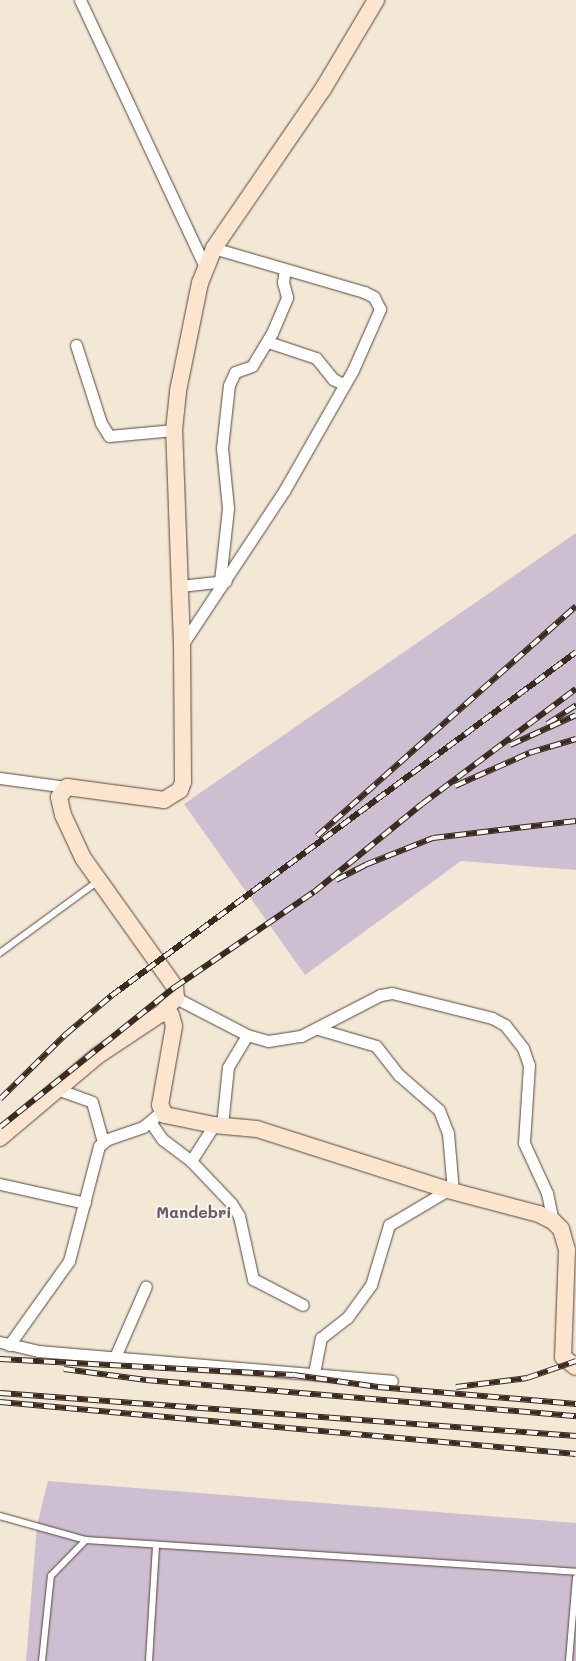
<!DOCTYPE html>
<html>
<head>
<meta charset="utf-8">
<style>
  body { margin:0 }
  #map { position:relative; width:576px; height:1661px; overflow:hidden; background:#f3e8d6; font-family:Mali,sans-serif }
  div>[style] { position:absolute }
  .industrial>* { inset:0; background:#cebed1 }
  .roads { filter:drop-shadow(0 0 1px #57463a) drop-shadow(0 0 1px #57463a) }
  .lane>* { height:5.5px; margin:-2.75px; padding:0 2.75px; transform-origin:2.75px; border-radius:2.75px; background:#fff }
  .street>* { height:11px; margin:-5.5px; padding:0 5.5px; transform-origin:5.5px; border-radius:5.5px; background:#fff }
  .secondary>* { height:16px; margin:-8px; padding:0 8px; transform-origin:8px; border-radius:8px; background:#fce5cf }
  .rail>* { height:5.5px; margin-top:-2.75px; transform-origin:0; background:repeating-linear-gradient(90deg,#f6f6f2 0 11px,#3b2a1e 0 22px); box-sizing:border-box; border-block:1px solid #3b2a1e }
  span { translate:-50% -50%; white-space:nowrap; text-align:center; line-height:1.15; -webkit-text-stroke:4px #f6f6f2; paint-order:stroke }
  .quarter-label { font-size:16px; color:#705a62; font-weight:700 }
</style>
</head>
<body>
<div id="map">
  <div class="industrial">
    <div style="clip-path:polygon(576px 533px,576px 870px,461px 861px,305px 975px,184px 804px)"></div>
    <div style="clip-path:polygon(48px 1481px,576px 1523px,576px 1661px,26px 1661px,37px 1525px)"></div>
  </div>
  <div class="roads">
    <div class="lane">
      <div style="left:0;top:953px;width:120px;rotate:-36.2deg"></div>
      <div style="left:0;top:1516px;width:89px;rotate:15.6deg"></div>
      <div style="left:86px;top:1540px;width:491px;rotate:3.7deg"></div>
      <div style="left:42px;top:1661px;width:85px;rotate:-84deg"></div>
      <div style="left:51px;top:1576px;width:50px;rotate:-45.8deg"></div>
      <div style="left:149px;top:1661px;width:116px;rotate:-86.5deg"></div>
      <div style="left:569px;top:1661px;width:83px;rotate:-85.2deg"></div>
    </div>
    <div class="street">
      <div style="left:80px;top:0;width:295px;rotate:64.9deg"></div>
      <div style="left:268px;top:342px;width:51px;rotate:18.4deg"></div>
      <div style="left:316px;top:358px;width:27px;rotate:51deg"></div>
      <div style="left:333px;top:379px;width:13px;rotate:27deg"></div>
      <div style="left:76px;top:345px;width:82px;rotate:72.2deg"></div>
      <div style="left:101px;top:423px;width:15px;rotate:58deg"></div>
      <div style="left:109px;top:436px;width:65px;rotate:-5.3deg"></div>
      <div style="left:220px;top:581px;width:73px;rotate:-83.7deg"></div>
      <div style="left:228px;top:508px;width:60px;rotate:-95.7deg"></div>
      <div style="left:222px;top:448px;width:63px;rotate:-83.7deg"></div>
      <div style="left:229px;top:385px;width:14px;rotate:-65deg"></div>
      <div style="left:235px;top:372px;width:18px;rotate:-19deg"></div>
      <div style="left:252px;top:366px;width:39px;rotate:-59deg"></div>
      <div style="left:272px;top:333px;width:39px;rotate:-67deg"></div>
      <div style="left:287px;top:297px;width:16px;rotate:-105deg"></div>
      <div style="left:283px;top:282px;width:12px;rotate:-81deg"></div>
      <div style="left:180px;top:586px;width:46px;rotate:-6.2deg"></div>
      <div style="left:182px;top:645px;width:185px;rotate:-56.5deg"></div>
      <div style="left:284px;top:491px;width:139px;rotate:-60.3deg"></div>
      <div style="left:353px;top:370px;width:67px;rotate:-66.1deg"></div>
      <div style="left:380px;top:309px;width:13px;rotate:-117deg"></div>
      <div style="left:374px;top:297px;width:11px;rotate:-153deg"></div>
      <div style="left:364px;top:292px;width:156px;rotate:-163.7deg"></div>
      <div style="left:0;top:778px;width:68px;rotate:7.7deg"></div>
      <div style="left:176px;top:998px;width:80px;rotate:27.5deg"></div>
      <div style="left:247px;top:1035px;width:22px;rotate:16deg"></div>
      <div style="left:268px;top:1041px;width:33px;rotate:-9deg"></div>
      <div style="left:301px;top:1036px;width:89px;rotate:-27.4deg"></div>
      <div style="left:380px;top:995px;width:12px;rotate:-9deg"></div>
      <div style="left:392px;top:993px;width:103px;rotate:14deg"></div>
      <div style="left:492px;top:1018px;width:15px;rotate:28deg"></div>
      <div style="left:505px;top:1025px;width:29px;rotate:52deg"></div>
      <div style="left:523px;top:1048px;width:18px;rotate:71deg"></div>
      <div style="left:529px;top:1065px;width:78px;rotate:93.7deg"></div>
      <div style="left:524px;top:1143px;width:55px;rotate:65.3deg"></div>
      <div style="left:547px;top:1193px;width:29px;rotate:78deg"></div>
      <div style="left:318px;top:1029px;width:60px;rotate:16.3deg"></div>
      <div style="left:376px;top:1046px;width:37px;rotate:52deg"></div>
      <div style="left:399px;top:1075px;width:53px;rotate:41.2deg"></div>
      <div style="left:439px;top:1110px;width:25px;rotate:69deg"></div>
      <div style="left:448px;top:1133px;width:58px;rotate:85.1deg"></div>
      <div style="left:57px;top:1089px;width:37px;rotate:20deg"></div>
      <div style="left:92px;top:1102px;width:41px;rotate:74.6deg"></div>
      <div style="left:151px;top:1123px;width:19px;rotate:55deg"></div>
      <div style="left:162px;top:1139px;width:36px;rotate:37deg"></div>
      <div style="left:191px;top:1161px;width:58px;rotate:46.4deg"></div>
      <div style="left:231px;top:1203px;width:15px;rotate:58deg"></div>
      <div style="left:239px;top:1216px;width:65px;rotate:77.5deg"></div>
      <div style="left:253px;top:1279px;width:56px;rotate:27.5deg"></div>
      <div style="left:222px;top:1125px;width:58px;rotate:-84.1deg"></div>
      <div style="left:228px;top:1067px;width:37px;rotate:-59deg"></div>
      <div style="left:191px;top:1161px;width:43px;rotate:-57.4deg"></div>
      <div style="left:0;top:1184px;width:87px;rotate:12.6deg"></div>
      <div style="left:0;top:1342px;width:39px;rotate:13deg"></div>
      <div style="left:38px;top:1351px;width:355px;rotate:4.8deg"></div>
      <div style="left:9px;top:1345px;width:103px;rotate:-54.5deg"></div>
      <div style="left:69px;top:1261px;width:119px;rotate:-75.4deg"></div>
      <div style="left:99px;top:1146px;width:11px;rotate:-38deg"></div>
      <div style="left:108px;top:1139px;width:37px;rotate:-19deg"></div>
      <div style="left:143px;top:1127px;width:25px;rotate:-40deg"></div>
      <div style="left:115px;top:1357px;width:77px;rotate:-66.4deg"></div>
      <div style="left:314px;top:1373px;width:36px;rotate:-79deg"></div>
      <div style="left:321px;top:1338px;width:33px;rotate:-38deg"></div>
      <div style="left:347px;top:1318px;width:41px;rotate:-54deg"></div>
      <div style="left:371px;top:1285px;width:63px;rotate:-73.3deg"></div>
      <div style="left:389px;top:1225px;width:69px;rotate:-30.7deg"></div>
    </div>
    <div class="secondary">
      <div style="left:162px;top:1013px;width:9px;rotate:13deg"></div>
      <div style="left:171px;top:1015px;width:11px;rotate:75deg"></div>
      <div style="left:174px;top:1026px;width:80px;rotate:100deg"></div>
      <div style="left:160px;top:1105px;width:11px;rotate:63deg"></div>
      <div style="left:165px;top:1115px;width:50px;rotate:11.5deg"></div>
      <div style="left:214px;top:1125px;width:43px;rotate:5.3deg"></div>
      <div style="left:257px;top:1129px;width:201px;rotate:17.7deg"></div>
      <div style="left:448px;top:1190px;width:94px;rotate:14.8deg"></div>
      <div style="left:539px;top:1214px;width:16px;rotate:27deg"></div>
      <div style="left:553px;top:1221px;width:11px;rotate:45deg"></div>
      <div style="left:561px;top:1229px;width:22px;rotate:74deg"></div>
      <div style="left:567px;top:1250px;width:107px;rotate:92.1deg"></div>
      <div style="left:563px;top:1357px;width:16px;rotate:38deg"></div>
      <div style="left:0;top:1138px;width:127px;rotate:-40.2deg"></div>
      <div style="left:97px;top:1056px;width:78px;rotate:-33.5deg"></div>
      <div style="left:162px;top:1013px;width:21px;rotate:-47deg"></div>
      <div style="left:176px;top:998px;width:11px;rotate:-95deg"></div>
      <div style="left:175px;top:987px;width:158px;rotate:-125.5deg"></div>
      <div style="left:83px;top:858px;width:47px;rotate:-114.9deg"></div>
      <div style="left:63px;top:815px;width:18px;rotate:-103deg"></div>
      <div style="left:59px;top:797px;width:13px;rotate:-51deg"></div>
      <div style="left:67px;top:787px;width:98px;rotate:7.6deg"></div>
      <div style="left:164px;top:800px;width:19px;rotate:-32deg"></div>
      <div style="left:180px;top:790px;width:9px;rotate:-69deg"></div>
      <div style="left:183px;top:782px;width:137px;rotate:-90.4deg"></div>
      <div style="left:182px;top:645px;width:215px;rotate:-92.1deg"></div>
      <div style="left:174px;top:430px;width:39px;rotate:-84deg"></div>
      <div style="left:178px;top:391px;width:110px;rotate:-78.5deg"></div>
      <div style="left:200px;top:283px;width:38px;rotate:-68deg"></div>
      <div style="left:214px;top:248px;width:193px;rotate:-55.6deg"></div>
      <div style="left:323px;top:89px;width:104px;rotate:-59.2deg"></div>
    </div>
  </div>
  <div class="rail">
    <div style="left:547px;top:724px;width:35px;rotate:-33deg"></div>
    <div style="left:510px;top:745px;width:72px;rotate:-24.4deg"></div>
    <div style="left:455px;top:786px;width:81px;rotate:-24deg"></div>
    <div style="left:529px;top:753px;width:49px;rotate:-16.6deg"></div>
    <div style="left:317px;top:836px;width:346px;rotate:-41.6deg"></div>
    <div style="left:336px;top:880px;width:33px;rotate:-27deg"></div>
    <div style="left:365px;top:865px;width:73px;rotate:-21.7deg"></div>
    <div style="left:433px;top:838px;width:144px;rotate:-6.8deg"></div>
    <div style="left:0;top:1099px;width:93px;rotate:-44.6deg"></div>
    <div style="left:66px;top:1034px;width:59px;rotate:-40.2deg"></div>
    <div style="left:111px;top:996px;width:578px;rotate:-36.49deg"></div>
    <div style="left:0;top:1127px;width:224px;rotate:-38.7deg"></div>
    <div style="left:175px;top:987px;width:168px;rotate:-34.4deg"></div>
    <div style="left:314px;top:892px;width:139px;rotate:-39.2deg"></div>
    <div style="left:422px;top:804px;width:192px;rotate:-36.8deg"></div>
    <div style="left:0;top:1359px;width:294px;rotate:3.1deg"></div>
    <div style="left:294px;top:1375px;width:85px;rotate:8.1deg"></div>
    <div style="left:378px;top:1387px;width:199px;rotate:4.9deg"></div>
    <div style="left:64px;top:1369px;width:83px;rotate:7.6deg"></div>
    <div style="left:146px;top:1380px;width:432px;rotate:4.8deg"></div>
    <div style="left:456px;top:1387px;width:72px;rotate:-7.2deg"></div>
    <div style="left:527px;top:1378px;width:52px;rotate:-19.1deg"></div>
    <div style="left:0;top:1393px;width:578px;rotate:4.27deg"></div>
    <div style="left:0;top:1402px;width:578px;rotate:5.16deg"></div>
  </div>
  <div class="quarter-label">
    <span style="left:194px;top:1212px">Mandebri</span>
  </div>
</div>
</body>
</html>
